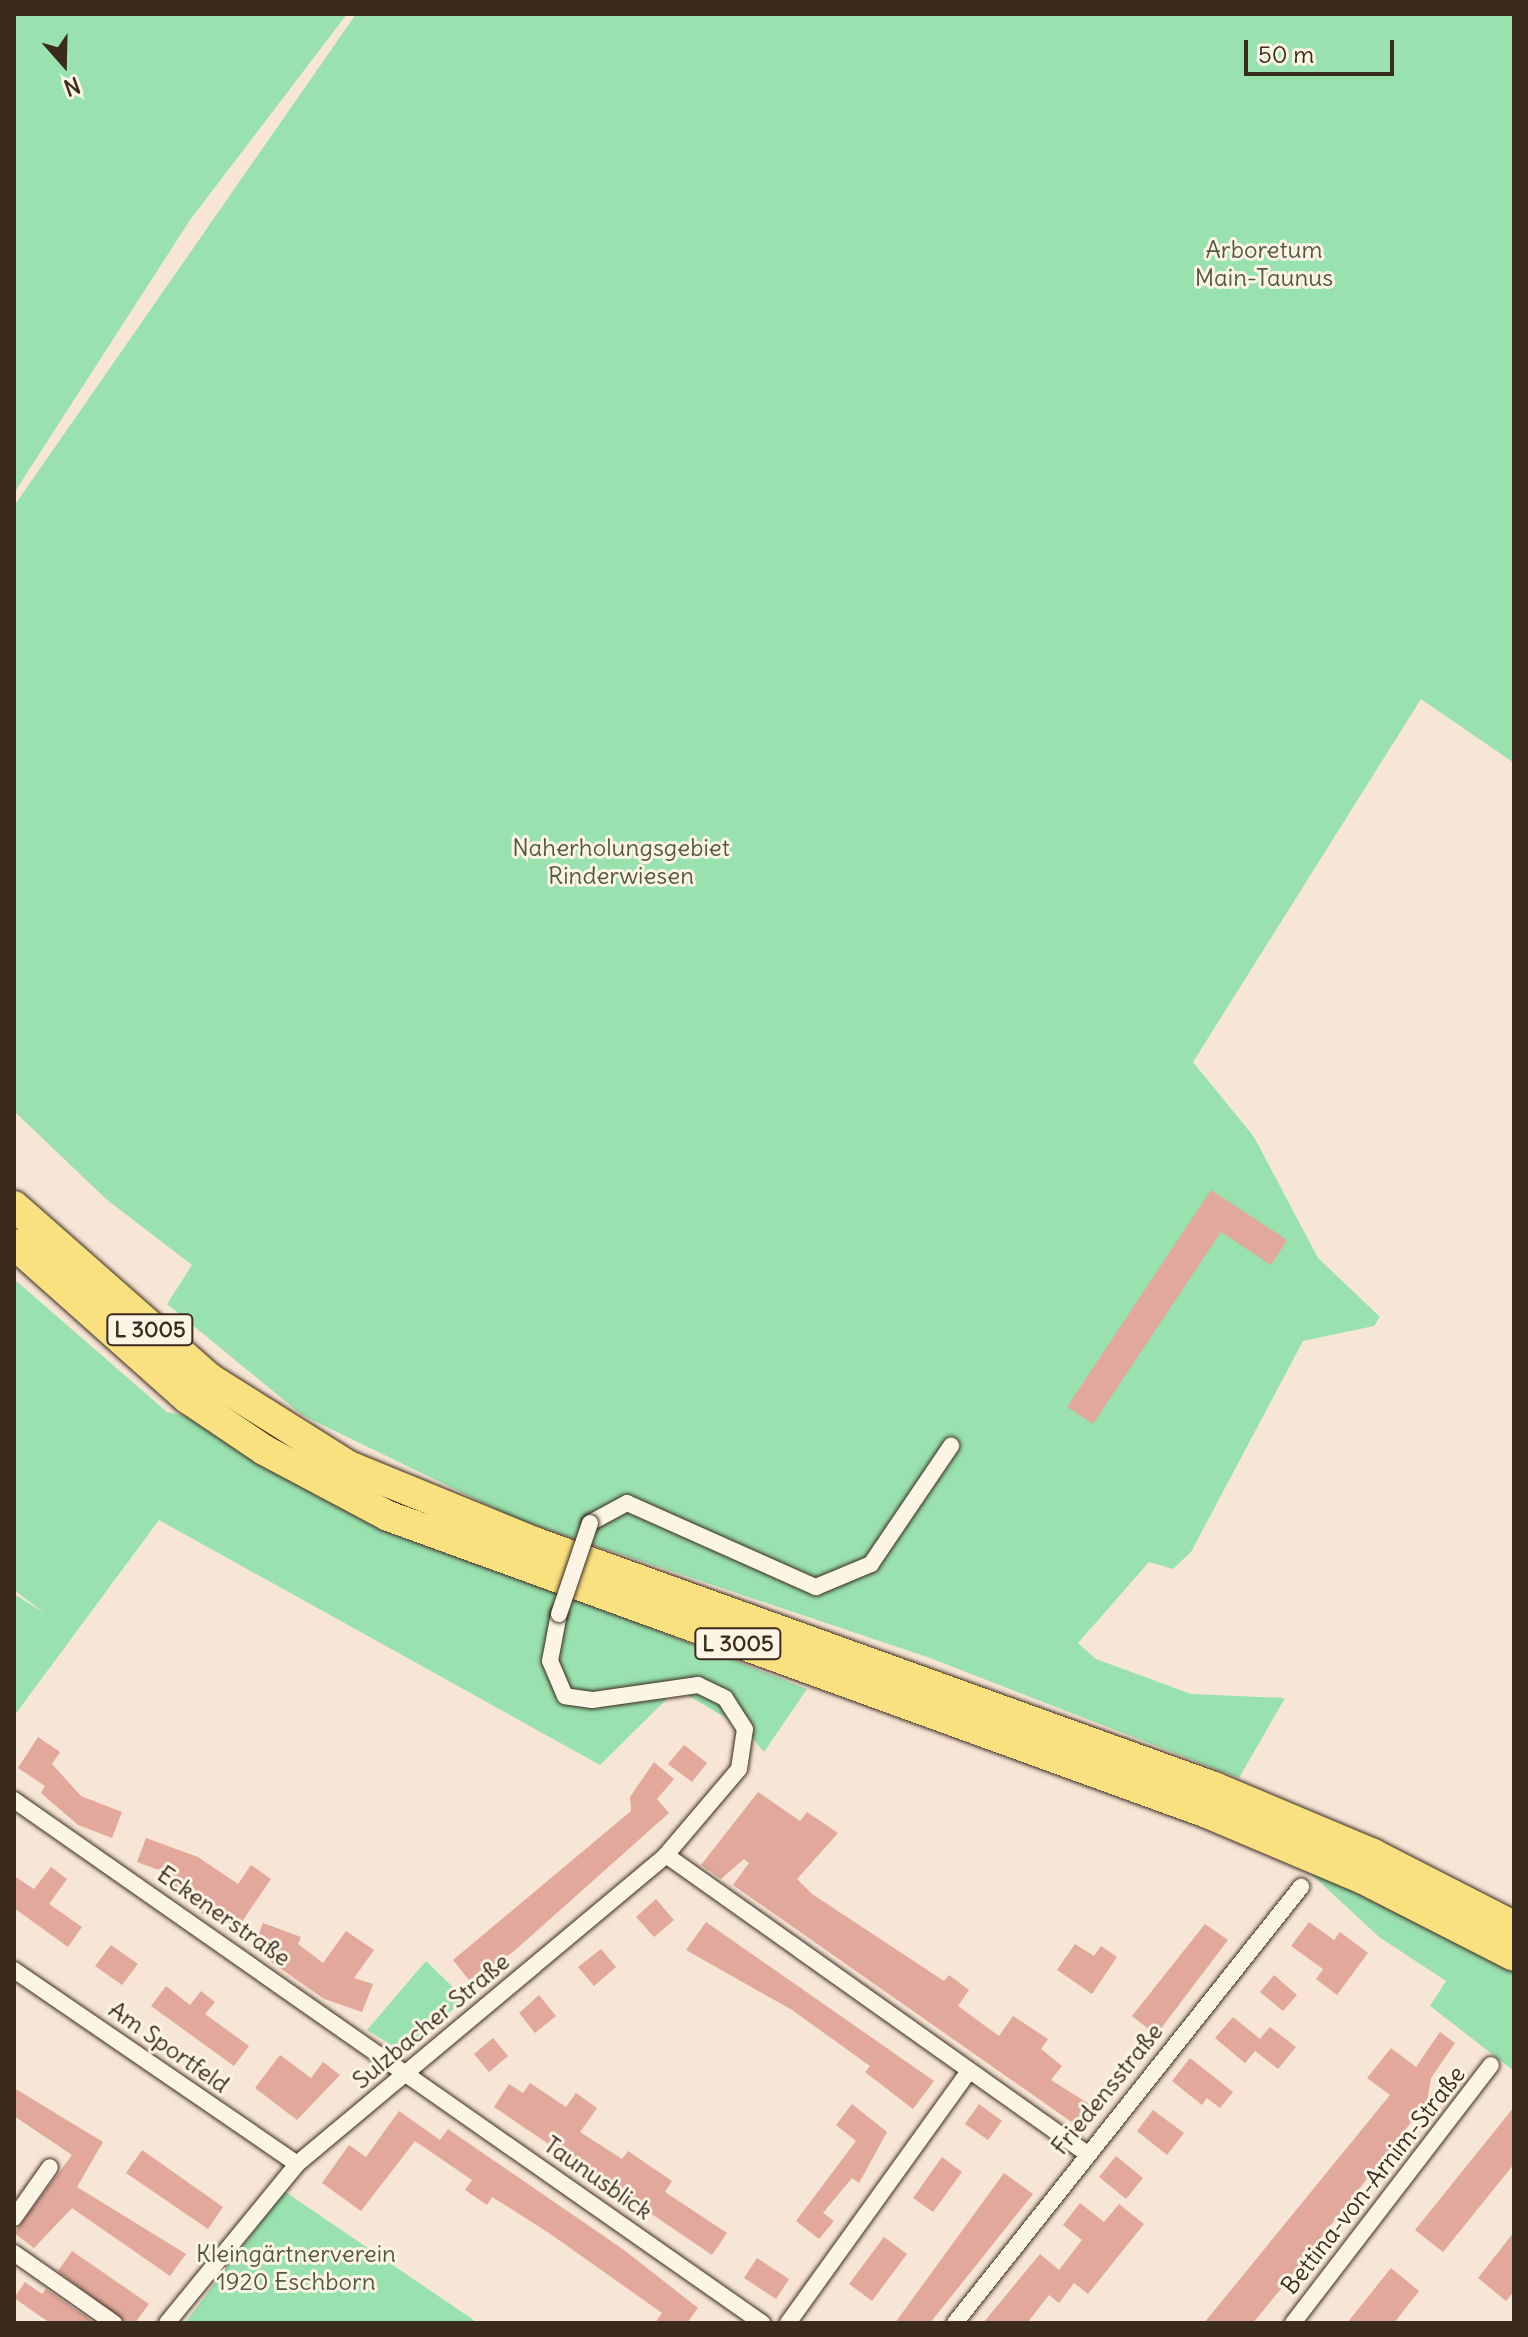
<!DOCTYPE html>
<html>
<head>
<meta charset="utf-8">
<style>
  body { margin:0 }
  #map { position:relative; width:1528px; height:2337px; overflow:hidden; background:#f7e6d6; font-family:Delius,sans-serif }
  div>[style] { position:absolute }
  .green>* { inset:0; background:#99e1af }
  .building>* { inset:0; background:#e1a89b }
  .roads { filter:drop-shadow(0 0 2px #3b2a1e) drop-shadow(0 0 2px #3b2a1e) }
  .street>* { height:16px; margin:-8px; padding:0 8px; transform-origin:8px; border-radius:8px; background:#fcf5e5 }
  .highway>* { height:30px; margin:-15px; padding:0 15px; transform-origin:15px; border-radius:15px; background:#fae180 }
  .bridges { filter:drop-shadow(0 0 2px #3b2a1e) drop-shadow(0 0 2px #3b2a1e) }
  .street-bridge>* { height:16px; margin:-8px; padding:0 8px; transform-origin:8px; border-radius:8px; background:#fcf5e5 }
  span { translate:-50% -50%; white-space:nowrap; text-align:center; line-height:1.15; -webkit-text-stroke:6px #fcf5e5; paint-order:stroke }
  .shield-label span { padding:2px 6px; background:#fcf5e5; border:2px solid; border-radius:6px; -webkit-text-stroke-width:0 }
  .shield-label { font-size:22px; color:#3b2a1e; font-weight:700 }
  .park-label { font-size:24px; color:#525842 }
  .street-label { font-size:24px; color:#3b2a1e }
  .frame { position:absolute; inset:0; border:16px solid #3b2a1e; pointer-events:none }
  .north { position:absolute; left:24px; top:24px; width:80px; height:80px; -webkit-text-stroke:6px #fcf5e5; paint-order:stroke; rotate:160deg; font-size:22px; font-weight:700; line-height:32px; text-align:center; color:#3b2a1e }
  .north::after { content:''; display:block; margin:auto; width:28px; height:36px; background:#3b2a1e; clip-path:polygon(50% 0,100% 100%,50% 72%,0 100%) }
  .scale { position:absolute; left:1244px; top:40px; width:150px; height:36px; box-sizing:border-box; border:4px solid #3b2a1e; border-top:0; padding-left:10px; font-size:24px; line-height:28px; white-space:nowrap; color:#3b2a1e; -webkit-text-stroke:6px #fcf5e5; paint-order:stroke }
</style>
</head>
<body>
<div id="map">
  <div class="green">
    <div style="clip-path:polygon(14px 14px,347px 14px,190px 220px,14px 493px)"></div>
    <div style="clip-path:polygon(356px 14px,1514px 14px,1514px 763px,1421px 699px,1193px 1062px,1254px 1137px,1318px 1258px,1380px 1317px,1374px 1326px,1303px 1341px,1191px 1552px,1173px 1569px,1149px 1562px,1078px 1643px,1096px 1659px,1191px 1694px,1285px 1698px,1239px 1778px,930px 1658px,516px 1519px,302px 1415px,167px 1304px,192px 1265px,106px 1199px,14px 1111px,14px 506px)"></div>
    <div style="clip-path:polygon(14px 1279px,167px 1412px,189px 1417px,322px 1499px,807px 1689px,764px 1752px,745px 1729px,677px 1689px,600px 1765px,159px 1520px,14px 1716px,14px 1594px,46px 1614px,14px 1590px)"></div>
    <div style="clip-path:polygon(1328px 1870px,1514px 1971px,1514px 2071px,1430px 2006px,1446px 1981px,1379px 1937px,1308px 1871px)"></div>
    <div style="clip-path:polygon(426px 1961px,465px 1999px,403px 2052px,367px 2030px)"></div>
    <div style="clip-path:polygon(284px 2191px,478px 2323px,185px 2323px)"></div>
  </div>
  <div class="building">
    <div style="clip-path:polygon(1211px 1190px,1287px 1240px,1271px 1265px,1221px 1232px,1093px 1424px,1067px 1407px)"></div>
    <div style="clip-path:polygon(38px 1737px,60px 1752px,52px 1764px,81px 1796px,122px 1812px,112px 1838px,78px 1825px,41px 1793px,45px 1786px,18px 1768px)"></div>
    <div style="clip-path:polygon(684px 1745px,707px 1763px,692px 1782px,668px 1764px)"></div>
    <div style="clip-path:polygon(654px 1762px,674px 1779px,657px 1799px,669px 1813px,513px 1952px,469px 1980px,453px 1960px,631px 1811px,630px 1797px)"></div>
    <div style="clip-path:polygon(758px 1792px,800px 1821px,807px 1812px,838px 1833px,797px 1879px,812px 1894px,944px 1981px,949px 1975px,969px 1990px,958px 2006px,999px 2036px,1013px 2016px,1048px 2039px,1041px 2049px,1062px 2066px,1051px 2080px,1097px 2109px,1083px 2130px,733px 1885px,749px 1863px,744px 1859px,721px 1879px,701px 1865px)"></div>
    <div style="clip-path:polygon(146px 1838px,198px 1857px,238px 1884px,251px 1865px,271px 1879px,239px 1926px,203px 1914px,172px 1886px,178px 1877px,137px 1862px)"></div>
    <div style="clip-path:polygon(51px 1867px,67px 1879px,49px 1904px,82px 1927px,68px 1947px,14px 1908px,14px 1876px,34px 1889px)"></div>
    <div style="clip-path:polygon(656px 1899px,674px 1920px,654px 1937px,636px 1917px)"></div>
    <div style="clip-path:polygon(706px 1922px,934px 2081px,913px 2109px,865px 2072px,870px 2066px,792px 2010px,686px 1950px)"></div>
    <div style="clip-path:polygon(1309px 1922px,1334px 1940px,1340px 1932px,1368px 1953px,1337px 1995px,1316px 1979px,1323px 1969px,1291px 1946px)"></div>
    <div style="clip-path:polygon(263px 1923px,301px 1937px,298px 1944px,323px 1963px,346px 1931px,374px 1950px,354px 1978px,373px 1984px,362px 2012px,324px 1999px,253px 1949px)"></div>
    <div style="clip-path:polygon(1205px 1924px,1228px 1940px,1156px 2035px,1132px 2016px)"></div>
    <div style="clip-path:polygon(1075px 1944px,1094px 1956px,1101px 1946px,1117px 1957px,1092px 1994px,1057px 1970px)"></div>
    <div style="clip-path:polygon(111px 1945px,138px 1964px,122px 1985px,95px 1966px)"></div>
    <div style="clip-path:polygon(601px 1949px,616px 1967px,594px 1986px,578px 1967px)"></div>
    <div style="clip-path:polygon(1274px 1975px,1297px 1995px,1283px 2011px,1260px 1992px)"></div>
    <div style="clip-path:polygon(166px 1986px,190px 2005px,201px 1991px,215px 2002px,205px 2014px,249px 2046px,234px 2066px,151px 2006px)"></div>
    <div style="clip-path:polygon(539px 1995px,556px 2016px,535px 2033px,519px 2013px)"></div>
    <div style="clip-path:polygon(1233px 2017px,1260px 2039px,1270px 2027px,1296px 2047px,1278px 2069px,1255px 2051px,1245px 2063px,1215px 2038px)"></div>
    <div style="clip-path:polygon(1440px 2032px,1455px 2043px,1431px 2078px,1427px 2102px,1280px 2290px,1253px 2323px,1204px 2323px,1390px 2095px,1367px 2078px,1391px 2048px,1416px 2067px)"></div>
    <div style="clip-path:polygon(493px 2038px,508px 2056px,489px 2072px,474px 2054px)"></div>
    <div style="clip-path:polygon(280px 2055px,311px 2078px,323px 2062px,340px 2075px,297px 2120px,255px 2088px)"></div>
    <div style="clip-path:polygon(1190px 2058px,1233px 2092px,1220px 2108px,1207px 2098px,1202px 2105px,1172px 2081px)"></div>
    <div style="clip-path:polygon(530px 2083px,566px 2107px,576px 2093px,597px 2108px,580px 2132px,622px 2159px,628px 2151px,672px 2181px,665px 2192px,727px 2233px,712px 2255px,494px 2107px,509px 2084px,523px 2093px)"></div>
    <div style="clip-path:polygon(14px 2088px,103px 2142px,77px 2187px,186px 2254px,170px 2276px,72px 2208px,34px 2248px,14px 2233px,72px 2155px,14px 2116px)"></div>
    <div style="clip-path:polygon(852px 2104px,887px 2132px,859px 2183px,852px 2178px,823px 2213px,834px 2221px,819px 2239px,796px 2221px,856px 2141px,836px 2125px)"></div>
    <div style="clip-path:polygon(979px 2104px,1002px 2121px,988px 2140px,965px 2124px)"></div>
    <div style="clip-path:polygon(1514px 2107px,1514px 2164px,1443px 2252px,1415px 2230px)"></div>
    <div style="clip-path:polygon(1153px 2110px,1184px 2133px,1167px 2155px,1137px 2131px)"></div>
    <div style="clip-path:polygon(399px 2111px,440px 2140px,448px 2129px,624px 2250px,698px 2308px,687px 2323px,655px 2323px,662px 2313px,549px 2233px,492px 2197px,487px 2205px,465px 2190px,472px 2180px,415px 2141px,361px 2211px,322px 2183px,349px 2145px,366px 2157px)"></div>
    <div style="clip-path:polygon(142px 2150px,223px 2207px,208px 2229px,126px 2173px)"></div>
    <div style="clip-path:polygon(1116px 2156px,1143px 2178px,1126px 2199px,1099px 2177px)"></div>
    <div style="clip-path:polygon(942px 2157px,962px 2172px,933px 2212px,913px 2198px)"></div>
    <div style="clip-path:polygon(1004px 2173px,1033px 2194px,930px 2323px,895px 2323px)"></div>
    <div style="clip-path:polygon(1080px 2203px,1104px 2222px,1119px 2204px,1144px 2224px,1088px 2294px,1074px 2283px,1059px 2303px,1049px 2295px,1027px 2323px,983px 2323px,1040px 2254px,1059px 2270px,1082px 2240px,1063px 2225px)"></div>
    <div style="clip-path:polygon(1514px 2232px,1514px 2291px,1506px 2301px,1478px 2278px)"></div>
    <div style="clip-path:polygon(884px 2237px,907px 2254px,872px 2301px,849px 2284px)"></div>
    <div style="clip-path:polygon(72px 2251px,149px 2304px,135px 2323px,125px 2323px,58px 2271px)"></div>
    <div style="clip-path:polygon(757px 2258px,789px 2279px,776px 2299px,744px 2278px)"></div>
    <div style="clip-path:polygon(1391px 2268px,1419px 2291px,1394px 2323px,1347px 2323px)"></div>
    <div style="clip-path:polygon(25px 2282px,42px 2294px,46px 2289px,95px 2323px,50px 2323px,14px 2298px)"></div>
  </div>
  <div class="roads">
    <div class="street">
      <div style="left:590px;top:1523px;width:42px;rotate:-28.4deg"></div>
      <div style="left:627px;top:1503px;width:207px;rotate:24deg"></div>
      <div style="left:816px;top:1587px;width:60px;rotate:-22.7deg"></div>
      <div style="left:871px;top:1564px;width:143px;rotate:-55.9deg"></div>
      <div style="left:14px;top:1800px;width:913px;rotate:34.96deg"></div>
      <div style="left:666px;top:1855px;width:515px;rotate:35.36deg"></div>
      <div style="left:14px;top:1970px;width:343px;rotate:34.4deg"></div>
      <div style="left:14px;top:2218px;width:62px;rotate:-54.8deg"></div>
      <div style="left:14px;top:2253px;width:122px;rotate:35deg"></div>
      <div style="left:167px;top:2323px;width:205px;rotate:-50.7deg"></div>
      <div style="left:297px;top:2164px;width:481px;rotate:-39.9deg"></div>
      <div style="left:666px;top:1855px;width:113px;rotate:-49.7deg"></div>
      <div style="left:739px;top:1769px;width:40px;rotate:-81.5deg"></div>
      <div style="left:745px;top:1729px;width:37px;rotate:-123deg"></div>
      <div style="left:725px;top:1698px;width:30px;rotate:-154deg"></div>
      <div style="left:698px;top:1685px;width:107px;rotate:171.9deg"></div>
      <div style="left:592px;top:1700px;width:27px;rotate:-172deg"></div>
      <div style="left:565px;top:1696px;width:38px;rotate:-113deg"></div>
      <div style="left:550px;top:1661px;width:48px;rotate:-79.2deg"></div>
      <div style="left:788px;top:2323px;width:310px;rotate:-54.3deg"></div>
      <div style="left:955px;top:2323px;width:557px;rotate:-51.57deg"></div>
      <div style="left:1293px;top:2323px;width:325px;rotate:-52.5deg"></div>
    </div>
    <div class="highway">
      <div style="left:14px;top:1206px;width:260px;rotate:41.4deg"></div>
      <div style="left:209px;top:1378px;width:165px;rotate:32.2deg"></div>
      <div style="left:349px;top:1466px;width:200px;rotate:22.3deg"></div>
      <div style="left:534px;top:1542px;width:723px;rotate:19.81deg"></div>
      <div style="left:1214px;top:1787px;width:173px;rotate:22.8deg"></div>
      <div style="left:1373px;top:1854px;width:158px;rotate:27.1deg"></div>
      <div style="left:14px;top:1244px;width:232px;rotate:41.7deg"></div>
      <div style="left:187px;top:1398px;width:93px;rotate:34deg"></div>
      <div style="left:264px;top:1450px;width:140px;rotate:28deg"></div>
      <div style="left:388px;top:1516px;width:871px;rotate:19.93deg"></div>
      <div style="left:1207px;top:1813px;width:169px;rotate:22.9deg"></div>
      <div style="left:1363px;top:1879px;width:169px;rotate:27deg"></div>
    </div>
  </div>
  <div class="bridges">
    <div class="street-bridge">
      <div style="left:559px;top:1614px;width:96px;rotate:-71.2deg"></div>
    </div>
  </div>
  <div class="shield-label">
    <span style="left:150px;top:1330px">L 3005</span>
    <span style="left:738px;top:1644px">L 3005</span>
  </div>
  <div class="park-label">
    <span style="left:1264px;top:264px">Arboretum<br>Main-Taunus</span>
    <span style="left:621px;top:862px">Naherholungsgebiet<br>Rinderwiesen</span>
    <span style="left:296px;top:2268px">Kleingärtnerverein<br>1920 Eschborn</span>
  </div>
  <div class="street-label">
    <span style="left:224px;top:1916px;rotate:35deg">Eckenerstraße</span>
    <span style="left:431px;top:2021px;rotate:-40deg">Sulzbacher Straße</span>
    <span style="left:169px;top:2047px;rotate:35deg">Am Sportfeld</span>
    <span style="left:1107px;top:2089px;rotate:-51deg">Friedensstraße</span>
    <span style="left:598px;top:2178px;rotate:35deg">Taunusblick</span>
    <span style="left:1373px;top:2180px;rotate:-52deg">Bettina-von-Arnim-Straße</span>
  </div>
  <div class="frame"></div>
  <div class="north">N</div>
  <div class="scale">50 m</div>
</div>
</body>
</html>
